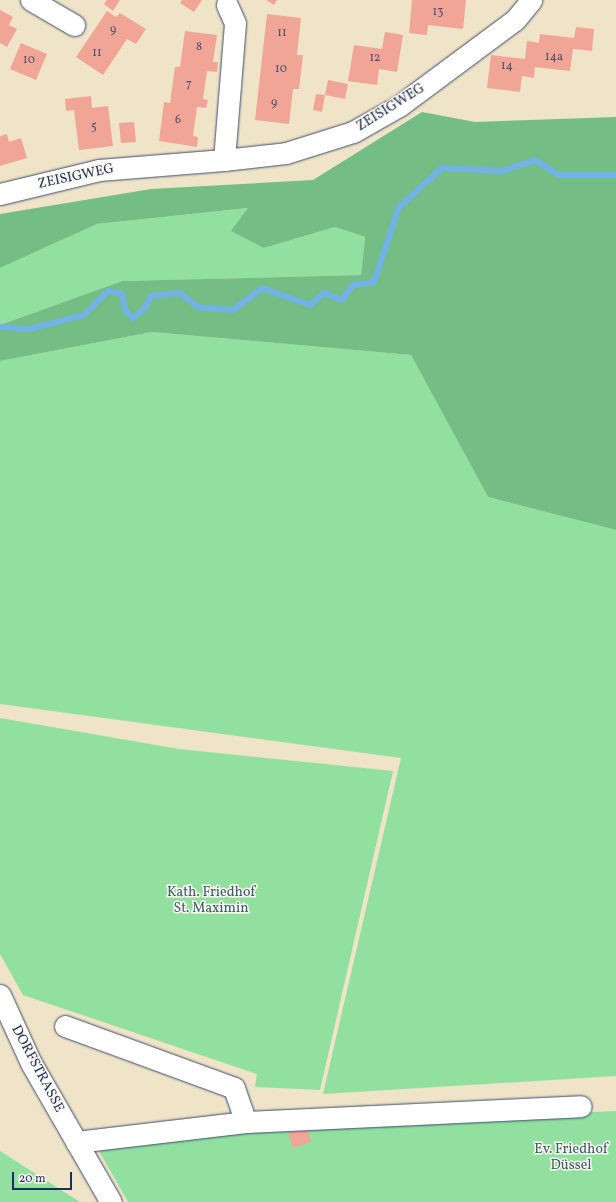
<!DOCTYPE html>
<html>
<head>
<meta charset="utf-8">
<style>
  body { margin:0 }
  #map { position:relative; width:616px; height:1202px; overflow:hidden; background:#efe4c7; font-family:Vollkorn,serif }
  div>[style] { position:absolute }
  .green>* { inset:0; background:#91e09f }
  .forest>* { inset:0; background:#74be86 }
  .stream>* { height:6px; margin:-3px; padding:0 3px; transform-origin:3px; border-radius:3px; background:#72b2e6 }
  .building>* { inset:0; background:#f0a596 }
  .roads { filter:drop-shadow(0 0 1px #3b4a6e) drop-shadow(0 0 1px #3b4a6e) }
  .minor>* { height:21px; margin:-10.5px; padding:0 10.5px; transform-origin:10.5px; border-radius:10.5px; background:#fff }
  span { translate:-50% -50%; white-space:nowrap; text-align:center; line-height:1.15; -webkit-text-stroke:3px #fbf7ec; paint-order:stroke }
  .number-label { font-size:12px; color:#504c6c }
  .number-label span { -webkit-text-stroke-width:0 }
  .street-label { font-size:14px; color:#1b2f5e }
  .park-label { font-size:14px; color:#385b6e }
  .scale { position:absolute; left:12px; top:1172px; width:60px; height:18px; box-sizing:border-box; border:2px solid #1b2f5e; border-top:0; padding-left:5px; font-size:12px; line-height:14px; white-space:nowrap; color:#1b2f5e; -webkit-text-stroke:3px #fbf7ec; paint-order:stroke }
</style>
</head>
<body>
<div id="map">
  <div class="green">
    <div style="clip-path:polygon(249px 208px,264px 248px,335px 227px,365px 237px,361px 275px,122px 281px,0 325px,0 268px,97px 224px)"></div>
    <div style="clip-path:polygon(152px 332px,411px 355px,488px 497px,616px 530px,616px 1076px,323px 1094px,401px 758px,0 704px,0 361px)"></div>
    <div style="clip-path:polygon(0 718px,179px 749px,393px 771px,320px 1090px,255px 1087px,257px 1074px,23px 995px,0 954px)"></div>
    <div style="clip-path:polygon(616px 1111px,616px 1202px,128px 1202px,99px 1151px,302px 1125px)"></div>
    <div style="clip-path:polygon(0 1151px,80px 1202px,0 1202px)"></div>
  </div>
  <div class="forest">
    <div style="clip-path:polygon(422px 112px,475px 122px,616px 117px,616px 530px,488px 497px,411px 355px,152px 332px,0 361px,0 325px,122px 281px,361px 275px,365px 237px,335px 227px,264px 248px,231px 231px,248px 208px,97px 224px,0 268px,0 214px,151px 189px,313px 180px)"></div>
  </div>
  <div class="stream">
    <div style="left:0;top:327px;width:29px;rotate:4deg"></div>
    <div style="left:29px;top:329px;width:57px;rotate:-14.3deg"></div>
    <div style="left:84px;top:315px;width:34px;rotate:-45deg"></div>
    <div style="left:108px;top:291px;width:14px;rotate:12deg"></div>
    <div style="left:122px;top:294px;width:16px;rotate:79deg"></div>
    <div style="left:125px;top:310px;width:11px;rotate:45deg"></div>
    <div style="left:133px;top:318px;width:16px;rotate:-40deg"></div>
    <div style="left:145px;top:308px;width:13px;rotate:-63deg"></div>
    <div style="left:151px;top:296px;width:29px;rotate:-6deg"></div>
    <div style="left:180px;top:293px;width:23px;rotate:38deg"></div>
    <div style="left:198px;top:307px;width:35px;rotate:5deg"></div>
    <div style="left:233px;top:310px;width:36px;rotate:-37deg"></div>
    <div style="left:262px;top:288px;width:51px;rotate:19.5deg"></div>
    <div style="left:310px;top:305px;width:18px;rotate:-41deg"></div>
    <div style="left:324px;top:293px;width:19px;rotate:21deg"></div>
    <div style="left:342px;top:300px;width:19px;rotate:-54deg"></div>
    <div style="left:353px;top:285px;width:21px;rotate:-8deg"></div>
    <div style="left:374px;top:282px;width:79px;rotate:-71.6deg"></div>
    <div style="left:399px;top:207px;width:58px;rotate:-42.2deg"></div>
    <div style="left:442px;top:168px;width:60px;rotate:2.9deg"></div>
    <div style="left:502px;top:171px;width:35px;rotate:-18deg"></div>
    <div style="left:535px;top:160px;width:28px;rotate:32deg"></div>
    <div style="left:559px;top:175px;width:57px"></div>
  </div>
  <div class="building">
    <div style="clip-path:polygon(107px 0,120px 0,113px 11px,104px 4px)"></div>
    <div style="clip-path:polygon(182px 0,202px 0,194px 12px,180px 3px)"></div>
    <div style="clip-path:polygon(266px 0,277px 0,274px 5px)"></div>
    <div style="clip-path:polygon(412px 0,466px 0,463px 29px,428px 25px,427px 35px,409px 33px)"></div>
    <div style="clip-path:polygon(0 10px,13px 17px,9px 25px,17px 29px,7px 47px,0 43px)"></div>
    <div style="clip-path:polygon(107px 11px,116px 17px,120px 13px,146px 29px,136px 44px,127px 39px,103px 75px,76px 57px)"></div>
    <div style="clip-path:polygon(267px 14px,301px 18px,297px 55px,303px 55px,299px 89px,293px 89px,289px 124px,255px 120px)"></div>
    <div style="clip-path:polygon(576px 27px,594px 29px,592px 51px,573px 49px,570px 71px,535px 67px,534px 78px,522px 76px,520px 92px,487px 88px,491px 55px,525px 59px,527px 41px,539px 43px,540px 34px,574px 38px)"></div>
    <div style="clip-path:polygon(185px 31px,217px 35px,213px 62px,218px 62px,217px 72px,207px 71px,203px 99px,208px 100px,206px 108px,197px 107px,193px 136px,198px 137px,197px 147px,159px 141px,164px 102px,170px 103px,175px 67px,180px 67px)"></div>
    <div style="clip-path:polygon(385px 32px,403px 35px,397px 72px,379px 69px,377px 85px,348px 81px,354px 45px,382px 49px)"></div>
    <div style="clip-path:polygon(21px 43px,47px 54px,36px 80px,10px 69px)"></div>
    <div style="clip-path:polygon(328px 80px,348px 84px,345px 99px,325px 95px)"></div>
    <div style="clip-path:polygon(316px 94px,325px 95px,322px 112px,313px 110px)"></div>
    <div style="clip-path:polygon(91px 96px,92px 108px,108px 106px,113px 146px,79px 150px,74px 110px,66px 111px,65px 99px)"></div>
    <div style="clip-path:polygon(134px 122px,136px 142px,121px 143px,119px 123px)"></div>
    <div style="clip-path:polygon(7px 134px,9px 142px,21px 138px,27px 158px,0 166px,0 136px)"></div>
    <div style="clip-path:polygon(307px 1128px,311px 1142px,293px 1148px,288px 1133px)"></div>
  </div>
  <div class="roads">
    <div class="minor">
      <div style="left:31px;top:0;width:50px;rotate:30.2deg"></div>
      <div style="left:224px;top:160px;width:137px;rotate:-85.4deg"></div>
      <div style="left:235px;top:23px;width:20px;rotate:-114deg"></div>
      <div style="left:0;top:194px;width:102px;rotate:-13.6deg"></div>
      <div style="left:99px;top:170px;width:125px;rotate:-4.6deg"></div>
      <div style="left:224px;top:160px;width:62px;rotate:-6.4deg"></div>
      <div style="left:286px;top:153px;width:70px;rotate:-17.4deg"></div>
      <div style="left:353px;top:132px;width:53px;rotate:-29.5deg"></div>
      <div style="left:399px;top:106px;width:144px;rotate:-36.6deg"></div>
      <div style="left:515px;top:20px;width:26px;rotate:-51deg"></div>
      <div style="left:0;top:995px;width:75px;rotate:65.5deg"></div>
      <div style="left:31px;top:1063px;width:160px;rotate:60.1deg"></div>
      <div style="left:65px;top:1026px;width:180px;rotate:20.1deg"></div>
      <div style="left:234px;top:1088px;width:36px;rotate:71deg"></div>
      <div style="left:76px;top:1142px;width:171px;rotate:-6.7deg"></div>
      <div style="left:246px;top:1122px;width:335px;rotate:-2.7deg"></div>
    </div>
  </div>
  <div class="number-label">
    <span style="left:438px;top:13px">13</span>
    <span style="left:113px;top:31px">9</span>
    <span style="left:282px;top:34px">11</span>
    <span style="left:199px;top:48px">8</span>
    <span style="left:97px;top:54px">11</span>
    <span style="left:554px;top:58px">14a</span>
    <span style="left:375px;top:59px">12</span>
    <span style="left:29px;top:61px">10</span>
    <span style="left:507px;top:67px">14</span>
    <span style="left:281px;top:70px">10</span>
    <span style="left:189px;top:85px">7</span>
    <span style="left:274px;top:104px">9</span>
    <span style="left:178px;top:121px">6</span>
    <span style="left:94px;top:128px">5</span>
  </div>
  <div class="street-label">
    <span style="left:391px;top:108px;rotate:-32deg">ZEISIGWEG</span>
    <span style="left:76px;top:177px;rotate:-12deg">ZEISIGWEG</span>
    <span style="left:37px;top:1069px;rotate:62deg">DORFSTRASSE</span>
  </div>
  <div class="park-label">
    <span style="left:211px;top:901px">Kath. Friedhof<br>St. Maximin</span>
    <span style="left:571px;top:1158px">Ev. Friedhof<br>Düssel</span>
  </div>
  <div class="scale">20 m</div>
</div>
</body>
</html>
